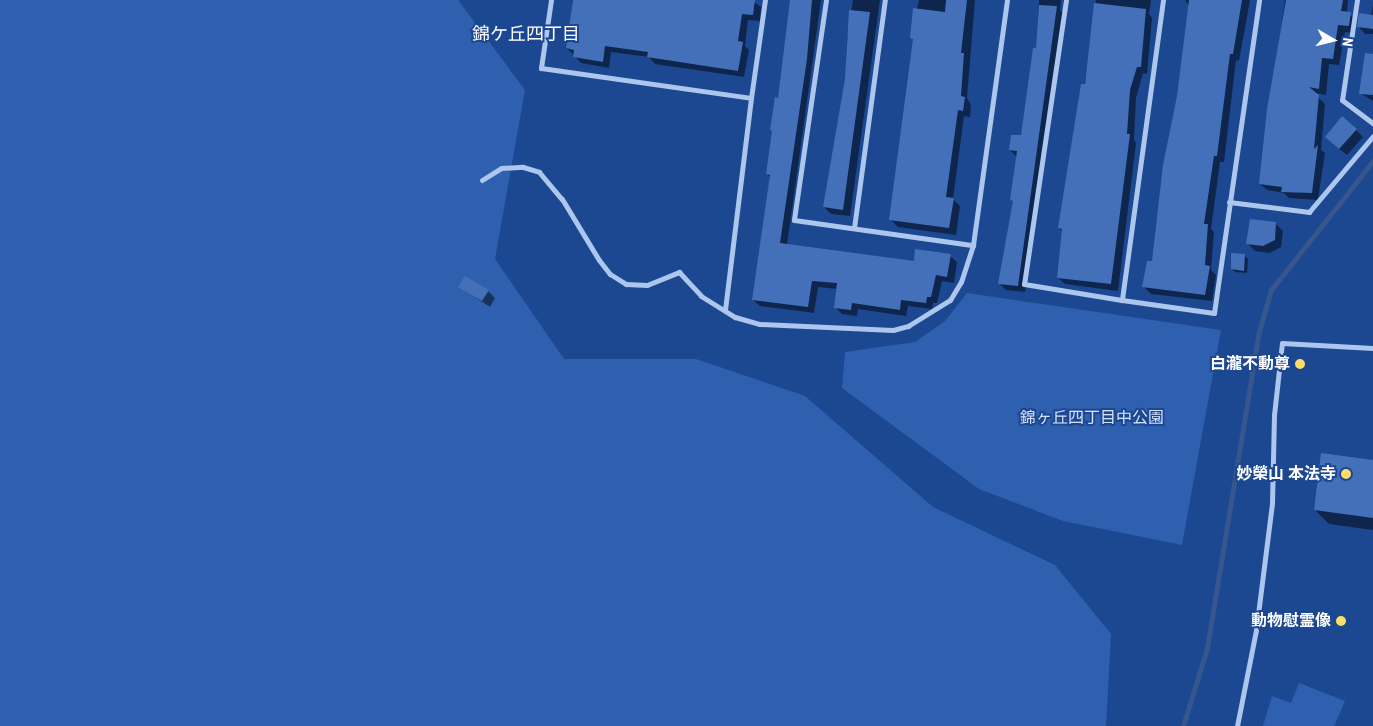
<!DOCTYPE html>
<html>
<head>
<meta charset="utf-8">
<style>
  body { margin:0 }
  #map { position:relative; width:1373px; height:726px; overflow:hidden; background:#1c4791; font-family:"Roboto Condensed","Noto Sans JP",sans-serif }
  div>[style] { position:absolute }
  .green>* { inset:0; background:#2f60af }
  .shadow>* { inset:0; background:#0007 }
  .stream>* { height:5px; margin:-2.5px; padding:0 2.5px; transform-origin:2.5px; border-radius:2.5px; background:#37568c }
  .building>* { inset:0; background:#4470b9 }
  .street>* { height:5px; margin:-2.5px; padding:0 2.5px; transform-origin:2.5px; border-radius:2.5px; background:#acc6ee }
  .dots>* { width:14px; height:14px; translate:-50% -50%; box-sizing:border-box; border:2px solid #1c4791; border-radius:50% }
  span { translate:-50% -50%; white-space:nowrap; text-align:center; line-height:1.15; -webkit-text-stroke:4px #1c4791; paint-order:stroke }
  .poi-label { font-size:16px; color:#fff; font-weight:700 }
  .right { translate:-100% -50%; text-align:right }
  .park-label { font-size:16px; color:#d2e2fa }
  .neighbourhood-label { font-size:18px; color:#fff }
  .north { position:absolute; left:1308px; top:15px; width:50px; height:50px; -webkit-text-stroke:4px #1c4791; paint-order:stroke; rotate:98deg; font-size:14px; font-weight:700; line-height:20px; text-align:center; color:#fff }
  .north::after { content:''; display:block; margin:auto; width:18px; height:22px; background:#fff; clip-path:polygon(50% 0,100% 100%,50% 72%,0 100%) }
</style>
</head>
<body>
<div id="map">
  <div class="green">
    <div style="clip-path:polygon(0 0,458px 0,525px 90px,495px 259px,564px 359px,696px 359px,805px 396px,933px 507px,1055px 565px,1111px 634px,1106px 726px,0 726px)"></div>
    <div style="clip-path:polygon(967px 293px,1221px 330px,1182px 545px,1063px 521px,979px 489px,842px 388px,845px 352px,915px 342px,945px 321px)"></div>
    <div style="clip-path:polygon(1299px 683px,1345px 701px,1334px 726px,1263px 726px,1272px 696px,1291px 703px)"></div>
  </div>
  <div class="shadow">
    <div style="clip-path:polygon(573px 0,751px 0,761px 7px,760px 21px,748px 20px,745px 46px,749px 50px,744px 77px,655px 64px,649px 57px,611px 52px,609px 68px,581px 63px,567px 48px)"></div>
    <div style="clip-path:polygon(792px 0,821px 0,787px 245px,915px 263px,950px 256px,957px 262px,954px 283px,942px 281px,937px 303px,933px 303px,932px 309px,908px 306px,906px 316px,858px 309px,857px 316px,842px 314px,835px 307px,838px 289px,818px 287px,814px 313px,760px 306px,753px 300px,771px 178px,767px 174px,773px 133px,771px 130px,779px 99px)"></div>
    <div style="clip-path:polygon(853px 0,880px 0,850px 216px,831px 214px,824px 207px,846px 79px,847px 38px)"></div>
    <div style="clip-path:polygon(919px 0,975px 0,967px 98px,971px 105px,970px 117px,964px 116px,953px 199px,960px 206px,956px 235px,898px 227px,891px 220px,914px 40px,911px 38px)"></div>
    <div style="clip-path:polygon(1039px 0,1061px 0,1060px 10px,1064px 14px,1025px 292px,1006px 290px,999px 283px,1014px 202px,1011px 200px,1017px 157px,1010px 150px,1022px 137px,1037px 49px)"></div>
    <div style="clip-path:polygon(1096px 0,1151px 0,1149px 14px,1152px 18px,1147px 74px,1143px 73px,1136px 98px,1134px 140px,1136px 143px,1118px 291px,1065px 284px,1058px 278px,1063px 232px,1059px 228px,1093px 35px)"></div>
    <div style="clip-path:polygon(1185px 0,1250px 0,1239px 61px,1236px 60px,1224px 162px,1220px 162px,1211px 229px,1214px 232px,1211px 270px,1216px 275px,1212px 301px,1151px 294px,1144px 287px,1153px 263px,1179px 96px,1190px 7px)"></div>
    <div style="clip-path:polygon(1285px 0,1348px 0,1347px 13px,1357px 20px,1355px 33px,1345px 32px,1339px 65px,1329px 64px,1326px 95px,1314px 93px,1325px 104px,1321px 150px,1325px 153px,1318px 200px,1289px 198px,1284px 193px,1267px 190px,1260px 184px)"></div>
    <div style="clip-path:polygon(1373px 5px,1373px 34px,1365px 34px,1359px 27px,1371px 16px)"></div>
    <div style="clip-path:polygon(1373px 67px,1373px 101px,1360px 93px)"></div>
    <div style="clip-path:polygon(1356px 130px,1363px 137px,1347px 155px,1333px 144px)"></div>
    <div style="clip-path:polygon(1276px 224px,1283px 231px,1281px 247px,1270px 253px,1255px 251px,1248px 244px)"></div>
    <div style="clip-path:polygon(1244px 255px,1248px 259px,1247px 273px,1235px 272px,1232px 269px)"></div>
    <div style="clip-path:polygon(460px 287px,488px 291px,495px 298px,490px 307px)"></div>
    <div style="clip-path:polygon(1373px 462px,1373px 530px,1329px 524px,1315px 510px)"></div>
  </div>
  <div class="stream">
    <div style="left:1183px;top:726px;width:82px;rotate:-72.9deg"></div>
    <div style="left:1207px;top:648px;width:321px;rotate:-80.7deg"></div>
    <div style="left:1259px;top:331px;width:43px;rotate:-73.7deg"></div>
    <div style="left:1271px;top:290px;width:164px;rotate:-51.7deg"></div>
  </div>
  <div class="building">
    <div style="clip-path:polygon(573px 0,755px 0,753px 15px,742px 14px,738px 41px,743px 42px,738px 71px,647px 57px,648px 52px,605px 46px,603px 62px,573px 57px,574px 50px,566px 48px)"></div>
    <div style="clip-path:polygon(790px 0,812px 0,807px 59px,780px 243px,914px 261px,915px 249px,951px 254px,947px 277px,936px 275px,931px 297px,927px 297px,926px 303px,901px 300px,900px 310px,852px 303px,851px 310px,834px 308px,837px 283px,812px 281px,808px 307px,752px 300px,770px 175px,766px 174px,772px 131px,770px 130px,775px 97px,778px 98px)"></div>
    <div style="clip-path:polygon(946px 0,967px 0,961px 53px,964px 53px,961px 96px,965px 97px,963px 111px,958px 110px,946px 197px,954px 198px,949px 228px,889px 220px,913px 39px,910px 38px,913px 8px,945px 12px)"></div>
    <div style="clip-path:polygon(1189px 0,1242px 0,1233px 54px,1230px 54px,1217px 156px,1214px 156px,1204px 224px,1208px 224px,1205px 265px,1210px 266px,1205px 295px,1142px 287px,1147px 261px,1152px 261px,1163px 165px,1177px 96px)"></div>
    <div style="clip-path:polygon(1286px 0,1343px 0,1341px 11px,1351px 12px,1349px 26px,1338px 25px,1333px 59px,1322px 58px,1319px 89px,1309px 87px,1319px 95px,1314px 149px,1318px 145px,1312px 193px,1281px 192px,1282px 187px,1259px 184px,1267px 109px)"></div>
    <div style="clip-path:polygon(1094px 3px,1146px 9px,1141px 67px,1137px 67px,1130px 90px,1127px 134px,1130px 134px,1111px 284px,1057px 278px,1062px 229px,1058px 228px,1081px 84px,1085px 84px)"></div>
    <div style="clip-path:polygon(1039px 5px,1057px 6px,1018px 286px,998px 284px,1013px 201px,1010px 200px,1017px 151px,1009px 150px,1011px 135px,1021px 135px,1033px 48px,1036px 48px)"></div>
    <div style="clip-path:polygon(849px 10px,870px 12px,843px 210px,823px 207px,845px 79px)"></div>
    <div style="clip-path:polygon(1359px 13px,1373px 15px,1373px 29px,1357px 27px)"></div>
    <div style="clip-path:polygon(1365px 53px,1373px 54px,1373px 95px,1359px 94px)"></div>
    <div style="clip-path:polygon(1342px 116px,1357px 129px,1339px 149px,1325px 137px)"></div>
    <div style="clip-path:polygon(1250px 219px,1276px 222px,1275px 240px,1263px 246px,1246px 244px)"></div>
    <div style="clip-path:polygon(1231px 253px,1245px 254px,1244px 271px,1231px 269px)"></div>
    <div style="clip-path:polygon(465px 276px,489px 290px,482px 301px,458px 287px)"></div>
    <div style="clip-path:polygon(1321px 453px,1373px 460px,1373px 518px,1314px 510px)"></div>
  </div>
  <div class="street">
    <div style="left:551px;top:0;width:69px;rotate:98.4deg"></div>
    <div style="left:541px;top:68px;width:212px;rotate:8.1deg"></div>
    <div style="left:751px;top:98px;width:214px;rotate:97deg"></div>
    <div style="left:826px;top:0;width:222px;rotate:98.3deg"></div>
    <div style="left:794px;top:220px;width:181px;rotate:8deg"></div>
    <div style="left:1066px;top:0;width:287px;rotate:98.4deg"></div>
    <div style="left:1024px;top:284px;width:99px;rotate:9.3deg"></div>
    <div style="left:1163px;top:0;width:303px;rotate:97.8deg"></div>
    <div style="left:1122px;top:300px;width:93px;rotate:8deg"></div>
    <div style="left:1214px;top:313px;width:316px;rotate:-81.8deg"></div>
    <div style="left:1357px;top:0;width:101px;rotate:98.5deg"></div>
    <div style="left:1342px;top:100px;width:39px;rotate:37deg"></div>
    <div style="left:751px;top:98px;width:99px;rotate:-81.9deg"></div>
    <div style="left:482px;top:180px;width:22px;rotate:-32deg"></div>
    <div style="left:501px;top:168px;width:22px;rotate:-3deg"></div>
    <div style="left:523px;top:167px;width:17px;rotate:17deg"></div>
    <div style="left:539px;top:172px;width:35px;rotate:50deg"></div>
    <div style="left:562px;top:199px;width:71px;rotate:58.8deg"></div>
    <div style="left:599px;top:260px;width:18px;rotate:52deg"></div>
    <div style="left:610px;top:274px;width:19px;rotate:32deg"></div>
    <div style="left:626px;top:284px;width:21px;rotate:3deg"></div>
    <div style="left:647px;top:285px;width:35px;rotate:-22deg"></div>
    <div style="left:679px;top:272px;width:33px;rotate:47deg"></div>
    <div style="left:701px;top:296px;width:40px;rotate:32deg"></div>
    <div style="left:735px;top:317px;width:25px;rotate:16deg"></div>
    <div style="left:759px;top:324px;width:134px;rotate:2.6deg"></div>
    <div style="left:893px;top:330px;width:16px;rotate:-15deg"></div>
    <div style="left:908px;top:326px;width:49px;rotate:-31.8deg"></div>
    <div style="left:950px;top:300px;width:21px;rotate:-59deg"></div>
    <div style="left:961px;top:282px;width:39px;rotate:-72deg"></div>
    <div style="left:973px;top:245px;width:247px;rotate:-82.1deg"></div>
    <div style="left:1229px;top:202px;width:81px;rotate:7.1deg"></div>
    <div style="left:1309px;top:212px;width:99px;rotate:-49.9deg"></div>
    <div style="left:854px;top:228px;width:230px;rotate:-82.3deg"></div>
    <div style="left:1237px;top:726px;width:98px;rotate:-78.8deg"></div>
    <div style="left:1256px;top:630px;width:128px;rotate:-82.8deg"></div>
    <div style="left:1272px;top:503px;width:88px;rotate:-88.7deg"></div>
    <div style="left:1274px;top:415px;width:72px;rotate:-83.7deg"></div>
    <div style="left:1282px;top:343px;width:91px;rotate:3.1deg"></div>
  </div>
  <div class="dots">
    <div style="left:1300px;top:364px;background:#fedd6a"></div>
    <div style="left:1346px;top:474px;background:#fedd6a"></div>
    <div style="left:1341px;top:621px;background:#fedd6a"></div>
  </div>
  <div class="poi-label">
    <span class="right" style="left:1290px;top:364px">白瀧不動尊</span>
    <span class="right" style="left:1336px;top:474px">妙榮山 本法寺</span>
    <span class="right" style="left:1331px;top:621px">動物慰霊像</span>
  </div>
  <div class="park-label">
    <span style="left:1092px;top:418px">錦ヶ丘四丁目中公園</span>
  </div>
  <div class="neighbourhood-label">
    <span style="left:526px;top:34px">錦ケ丘四丁目</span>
  </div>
  <div class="north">N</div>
</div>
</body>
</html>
